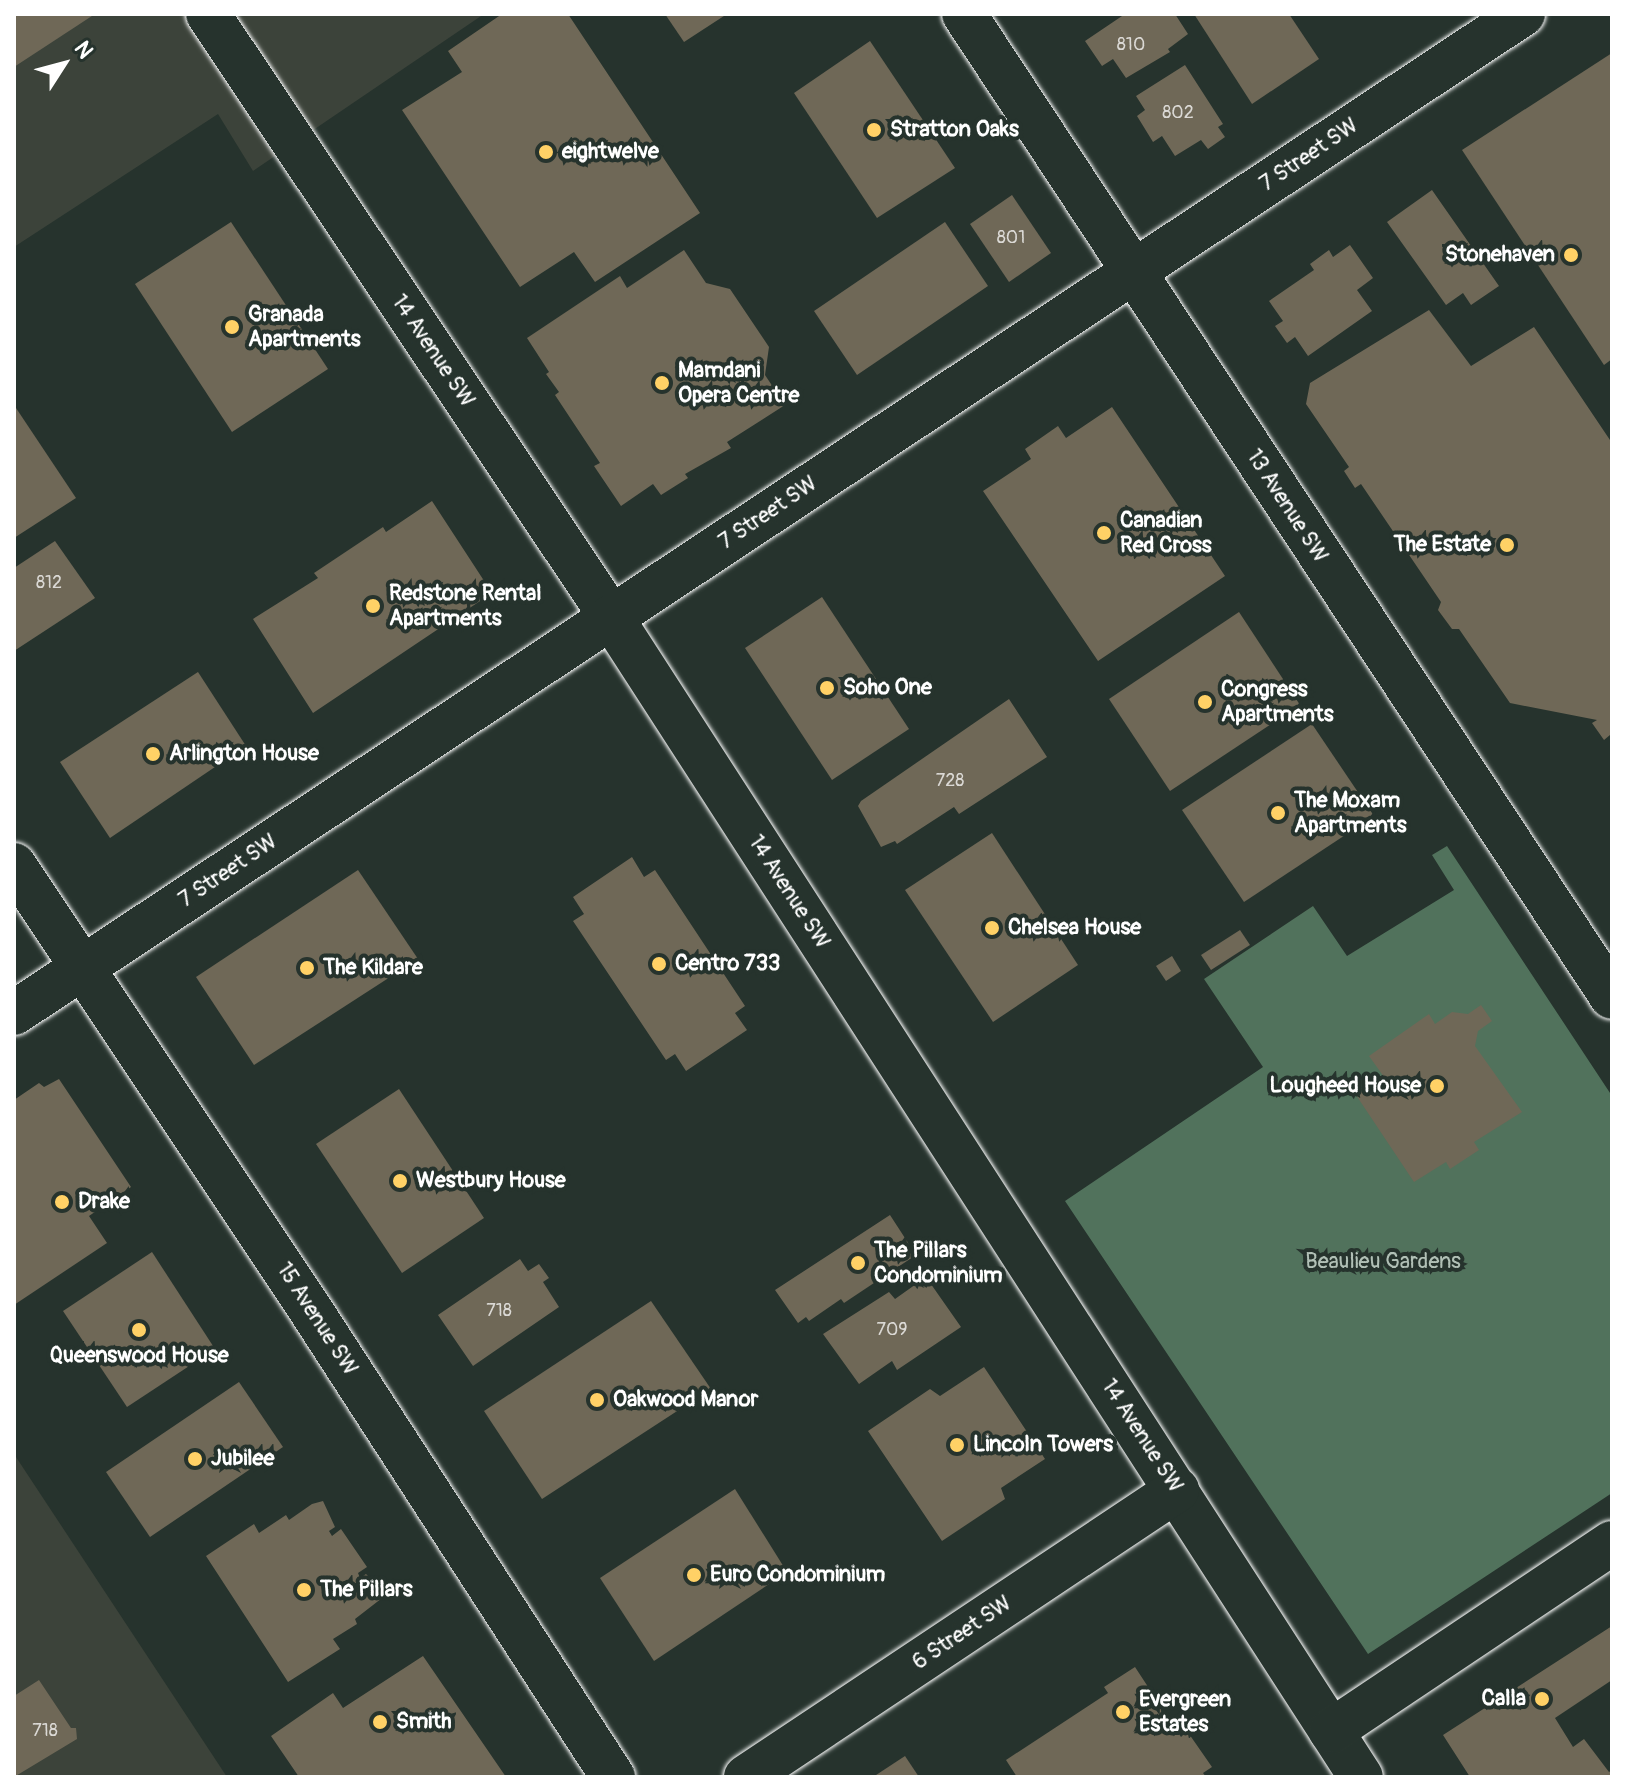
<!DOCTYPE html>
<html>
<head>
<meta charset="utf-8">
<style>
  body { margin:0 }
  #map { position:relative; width:1626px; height:1791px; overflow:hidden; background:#26332d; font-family:Pangolin,sans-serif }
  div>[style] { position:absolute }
  .built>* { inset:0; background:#3c433a }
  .green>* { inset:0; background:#51725c }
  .building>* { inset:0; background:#6f6857 }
  .roads { filter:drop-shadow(0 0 2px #fff) drop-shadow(0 0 2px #fff) }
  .minor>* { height:44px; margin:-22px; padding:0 22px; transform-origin:22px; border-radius:22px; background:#26332d }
  .dots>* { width:22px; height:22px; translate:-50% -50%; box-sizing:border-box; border:4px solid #26332d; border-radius:50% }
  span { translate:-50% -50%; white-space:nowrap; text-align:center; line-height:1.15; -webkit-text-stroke:8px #26332d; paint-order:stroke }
  .number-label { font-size:18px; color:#dbd9d5 }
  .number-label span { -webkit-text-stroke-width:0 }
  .poi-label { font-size:22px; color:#fff; font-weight:700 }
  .left { translate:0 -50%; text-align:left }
  .right { translate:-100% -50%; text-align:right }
  .street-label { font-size:22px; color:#fff }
  .park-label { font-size:22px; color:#b1c0b6 }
  .frame { position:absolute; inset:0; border:16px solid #fff; pointer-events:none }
  .north { position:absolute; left:24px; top:24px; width:80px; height:80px; -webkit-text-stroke:6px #26332d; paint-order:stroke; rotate:54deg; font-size:22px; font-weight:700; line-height:32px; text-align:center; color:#fff }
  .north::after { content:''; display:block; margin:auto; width:28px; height:36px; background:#fff; clip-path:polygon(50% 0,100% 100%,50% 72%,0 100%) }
</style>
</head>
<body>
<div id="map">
  <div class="built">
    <div style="clip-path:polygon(14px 14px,484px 14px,253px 171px,218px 114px,14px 247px)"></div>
    <div style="clip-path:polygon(14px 1454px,227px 1777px,14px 1777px)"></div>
  </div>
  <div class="green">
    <div style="clip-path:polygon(1447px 846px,1612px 1096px,1612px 1493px,1368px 1654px,1065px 1201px,1263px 1067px,1204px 979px,1313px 906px,1347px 956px,1454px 890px,1432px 855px)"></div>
  </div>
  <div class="building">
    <div style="clip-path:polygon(14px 14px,95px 14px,14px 67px)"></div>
    <div style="clip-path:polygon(502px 14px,568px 14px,700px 213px,595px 282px,574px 252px,520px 287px,402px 110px,462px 72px,448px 51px)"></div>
    <div style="clip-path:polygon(665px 14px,727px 14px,684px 42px)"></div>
    <div style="clip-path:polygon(1125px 14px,1175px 14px,1188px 34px,1168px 49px,1170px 52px,1126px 78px,1113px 59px,1102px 66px,1085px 41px)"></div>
    <div style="clip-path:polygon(1194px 14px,1289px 14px,1319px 59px,1252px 104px)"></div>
    <div style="clip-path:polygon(870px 41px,955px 168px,877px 218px,794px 93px)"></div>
    <div style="clip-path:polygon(1612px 53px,1612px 359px,1604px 365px,1462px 150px)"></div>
    <div style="clip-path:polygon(1185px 65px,1223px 124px,1218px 127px,1225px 137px,1208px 149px,1201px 140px,1175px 156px,1162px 136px,1153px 142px,1137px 116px,1145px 110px,1136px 96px)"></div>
    <div style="clip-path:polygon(1432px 190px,1499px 286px,1471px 305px,1463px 293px,1446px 305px,1387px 222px)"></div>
    <div style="clip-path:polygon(1012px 195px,1051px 253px,1009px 282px,970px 224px)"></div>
    <div style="clip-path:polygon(231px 222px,328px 369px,232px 432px,135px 284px)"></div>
    <div style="clip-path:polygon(945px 222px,988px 286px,857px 375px,814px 311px)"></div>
    <div style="clip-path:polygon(1350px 245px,1373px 278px,1357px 290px,1372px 311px,1308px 356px,1295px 337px,1287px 343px,1275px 326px,1283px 321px,1269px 301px,1314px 270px,1310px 264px,1329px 250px,1333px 257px)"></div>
    <div style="clip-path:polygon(684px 250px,706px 283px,730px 289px,769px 347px,765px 375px,785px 405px,727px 442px,731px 448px,685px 474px,688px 478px,661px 495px,653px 484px,621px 506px,594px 466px,600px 463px,555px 395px,559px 392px,546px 374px,549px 372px,527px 338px,620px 276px,627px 288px)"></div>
    <div style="clip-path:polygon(1429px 310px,1471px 366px,1534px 327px,1612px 443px,1612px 738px,1610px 735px,1604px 740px,1592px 723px,1597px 720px,1510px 703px,1459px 629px,1452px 629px,1438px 610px,1441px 602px,1361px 484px,1355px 488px,1344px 471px,1349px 467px,1306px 404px,1310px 383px)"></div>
    <div style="clip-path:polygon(14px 405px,76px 498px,14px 538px)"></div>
    <div style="clip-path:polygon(1112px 407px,1225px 576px,1098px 661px,983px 491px,1031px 459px,1025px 449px,1058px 426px,1066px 438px)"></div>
    <div style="clip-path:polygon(432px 501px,492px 593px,313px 713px,253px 619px,318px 578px,314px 573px,383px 527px,386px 532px)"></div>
    <div style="clip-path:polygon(55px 541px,95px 598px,14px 651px,14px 568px)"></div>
    <div style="clip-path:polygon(822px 597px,909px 729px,832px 780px,745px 648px)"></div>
    <div style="clip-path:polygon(1239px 612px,1300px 705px,1170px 791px,1109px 699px)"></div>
    <div style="clip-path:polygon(198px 672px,246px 746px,110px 838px,60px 762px)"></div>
    <div style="clip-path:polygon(1009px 699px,1047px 757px,959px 814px,954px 807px,897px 844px,895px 841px,881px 847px,858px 806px,861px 801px)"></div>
    <div style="clip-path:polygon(1312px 724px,1374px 816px,1244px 902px,1182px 810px)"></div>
    <div style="clip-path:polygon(992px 833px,1078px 965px,993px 1022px,905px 890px)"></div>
    <div style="clip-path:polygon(632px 857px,644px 877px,655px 870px,745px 1006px,735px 1013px,747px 1030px,686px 1071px,675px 1054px,666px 1060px,573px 921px,584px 914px,573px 897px)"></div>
    <div style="clip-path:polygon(358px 870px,418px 959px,254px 1065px,196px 977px)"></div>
    <div style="clip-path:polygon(1240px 930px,1250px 945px,1211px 970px,1201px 955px)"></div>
    <div style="clip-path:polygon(1172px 956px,1181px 971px,1166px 981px,1156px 966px)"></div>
    <div style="clip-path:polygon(1481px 1005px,1492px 1021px,1478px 1031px,1475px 1046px,1522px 1112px,1474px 1142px,1479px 1150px,1450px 1169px,1446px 1162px,1414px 1182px,1356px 1095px,1384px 1077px,1369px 1056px,1429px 1014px,1435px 1024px,1452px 1012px,1468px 1014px)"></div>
    <div style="clip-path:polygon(59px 1079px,131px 1187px,89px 1216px,107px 1243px,14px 1305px,14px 1100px,39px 1083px,44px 1087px)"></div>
    <div style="clip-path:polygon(399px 1089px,484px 1218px,402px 1273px,316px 1144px)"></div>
    <div style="clip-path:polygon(890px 1215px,916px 1255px,844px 1303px,841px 1299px,809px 1321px,806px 1317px,798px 1323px,775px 1290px)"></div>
    <div style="clip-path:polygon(152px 1252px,215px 1349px,127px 1407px,63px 1311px)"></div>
    <div style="clip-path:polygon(520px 1259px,528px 1271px,539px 1264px,549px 1278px,543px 1282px,559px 1307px,473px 1366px,438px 1315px)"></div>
    <div style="clip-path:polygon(926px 1277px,961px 1327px,897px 1370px,892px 1361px,859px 1384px,823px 1334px,889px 1292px,895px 1299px)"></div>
    <div style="clip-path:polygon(651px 1301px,711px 1389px,542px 1499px,484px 1411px)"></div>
    <div style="clip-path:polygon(984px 1367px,1045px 1459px,1001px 1488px,1005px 1499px,942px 1541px,868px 1431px,930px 1389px,940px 1396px)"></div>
    <div style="clip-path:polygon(239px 1382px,283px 1447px,150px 1537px,106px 1472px)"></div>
    <div style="clip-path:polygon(735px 1489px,787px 1572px,654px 1661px,600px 1578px)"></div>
    <div style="clip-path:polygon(323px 1501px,335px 1527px,329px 1531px,332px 1536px,341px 1529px,367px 1567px,358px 1573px,360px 1578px,366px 1574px,386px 1595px,355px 1619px,357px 1624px,333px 1639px,340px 1649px,288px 1682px,206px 1556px,254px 1524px,259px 1533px,286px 1515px,289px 1520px,312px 1504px)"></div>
    <div style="clip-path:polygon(1612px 1626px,1612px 1680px,1555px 1718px,1573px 1747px,1584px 1739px,1609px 1772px,1612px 1770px,1612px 1777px,1470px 1777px,1443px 1735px)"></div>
    <div style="clip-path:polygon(423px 1656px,506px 1777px,299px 1777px,271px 1736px,333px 1693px,343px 1708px)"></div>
    <div style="clip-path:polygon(1135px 1667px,1181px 1737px,1187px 1731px,1212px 1767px,1203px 1773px,1206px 1777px,1017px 1777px,1006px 1760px,1108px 1693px,1104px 1687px)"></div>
    <div style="clip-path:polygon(39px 1680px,71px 1728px,76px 1728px,77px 1739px,14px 1777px,14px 1696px)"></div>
    <div style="clip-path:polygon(905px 1756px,919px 1777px,873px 1777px)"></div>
  </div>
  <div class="roads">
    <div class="minor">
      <div style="left:208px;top:14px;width:725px;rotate:56.24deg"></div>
      <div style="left:611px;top:617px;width:1381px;rotate:57.12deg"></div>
      <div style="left:964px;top:14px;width:1177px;rotate:56.61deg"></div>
      <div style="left:14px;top:865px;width:534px;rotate:56.31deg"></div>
      <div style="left:310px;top:1309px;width:558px;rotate:57.08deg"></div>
      <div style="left:14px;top:1013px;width:1810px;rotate:-33.51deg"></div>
      <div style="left:1331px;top:1731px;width:338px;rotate:-33.8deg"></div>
      <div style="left:746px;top:1777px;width:518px;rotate:-33.66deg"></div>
    </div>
  </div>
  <div class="dots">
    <div style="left:874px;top:130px;background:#ffd166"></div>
    <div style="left:546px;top:152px;background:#ffd166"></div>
    <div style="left:1571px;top:255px;background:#ffd166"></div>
    <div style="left:232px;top:327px;background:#ffd166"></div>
    <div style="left:662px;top:383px;background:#ffd166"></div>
    <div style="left:1104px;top:533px;background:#ffd166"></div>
    <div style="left:1507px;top:545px;background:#ffd166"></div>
    <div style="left:373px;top:606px;background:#ffd166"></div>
    <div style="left:827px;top:688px;background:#ffd166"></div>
    <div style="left:1205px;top:702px;background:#ffd166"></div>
    <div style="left:153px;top:754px;background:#ffd166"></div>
    <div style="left:1278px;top:813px;background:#ffd166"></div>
    <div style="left:992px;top:928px;background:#ffd166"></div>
    <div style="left:659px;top:964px;background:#ffd166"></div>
    <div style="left:307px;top:968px;background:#ffd166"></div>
    <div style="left:1437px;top:1086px;background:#ffd166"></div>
    <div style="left:400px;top:1181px;background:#ffd166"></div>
    <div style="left:62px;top:1202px;background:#ffd166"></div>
    <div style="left:858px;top:1263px;background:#ffd166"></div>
    <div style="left:139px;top:1330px;background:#ffd166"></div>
    <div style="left:597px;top:1400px;background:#ffd166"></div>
    <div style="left:957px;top:1445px;background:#ffd166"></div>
    <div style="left:195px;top:1459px;background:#ffd166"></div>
    <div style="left:694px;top:1575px;background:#ffd166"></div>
    <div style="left:304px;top:1590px;background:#ffd166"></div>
    <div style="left:1542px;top:1699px;background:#ffd166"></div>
    <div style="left:1123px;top:1712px;background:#ffd166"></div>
    <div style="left:380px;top:1722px;background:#ffd166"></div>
  </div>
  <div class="number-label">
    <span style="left:1131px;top:45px">810</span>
    <span style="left:1178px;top:113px">802</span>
    <span style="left:1011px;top:238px">801</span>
    <span style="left:49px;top:583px">812</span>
    <span style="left:950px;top:781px">728</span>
    <span style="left:499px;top:1311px">718</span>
    <span style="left:892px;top:1330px">709</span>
    <span style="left:45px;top:1731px">718</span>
  </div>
  <div class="poi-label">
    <span class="left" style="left:890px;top:130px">Stratton Oaks</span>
    <span class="left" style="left:562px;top:152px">eightwelve</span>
    <span class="right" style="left:1555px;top:255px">Stonehaven</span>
    <span class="left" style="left:248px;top:327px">Granada<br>Apartments</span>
    <span class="left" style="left:678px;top:383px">Mamdani<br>Opera Centre</span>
    <span class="left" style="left:1120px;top:533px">Canadian<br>Red Cross</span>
    <span class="right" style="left:1491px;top:545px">The Estate</span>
    <span class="left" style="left:389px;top:606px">Redstone Rental<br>Apartments</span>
    <span class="left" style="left:843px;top:688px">Soho One</span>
    <span class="left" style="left:1221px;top:702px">Congress<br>Apartments</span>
    <span class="left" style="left:169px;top:754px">Arlington House</span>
    <span class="left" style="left:1294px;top:813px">The Moxam<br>Apartments</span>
    <span class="left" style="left:1008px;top:928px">Chelsea House</span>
    <span class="left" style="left:675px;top:964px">Centro 733</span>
    <span class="left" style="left:323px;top:968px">The Kildare</span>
    <span class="right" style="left:1421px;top:1086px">Lougheed House</span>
    <span class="left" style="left:416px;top:1181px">Westbury House</span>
    <span class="left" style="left:78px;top:1202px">Drake</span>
    <span class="left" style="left:874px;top:1263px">The Pillars<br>Condominium</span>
    <span style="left:139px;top:1356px">Queenswood House</span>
    <span class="left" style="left:613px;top:1400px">Oakwood Manor</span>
    <span class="left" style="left:973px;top:1445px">Lincoln Towers</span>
    <span class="left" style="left:211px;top:1459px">Jubilee</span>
    <span class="left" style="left:710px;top:1575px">Euro Condominium</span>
    <span class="left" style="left:320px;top:1590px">The Pillars</span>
    <span class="left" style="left:1139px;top:1712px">Evergreen<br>Estates</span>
    <span class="right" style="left:1526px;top:1699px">Calla</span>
    <span class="left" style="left:396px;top:1722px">Smith</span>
  </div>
  <div class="street-label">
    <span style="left:1309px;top:155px;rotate:-34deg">7 Street SW</span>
    <span style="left:433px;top:351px;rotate:56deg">14 Avenue SW</span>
    <span style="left:1287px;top:506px;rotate:57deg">13 Avenue SW</span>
    <span style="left:768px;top:513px;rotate:-34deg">7 Street SW</span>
    <span style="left:228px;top:871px;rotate:-34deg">7 Street SW</span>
    <span style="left:789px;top:892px;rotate:57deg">14 Avenue SW</span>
    <span style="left:317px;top:1319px;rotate:57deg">15 Avenue SW</span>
    <span style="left:1142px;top:1436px;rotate:57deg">14 Avenue SW</span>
    <span style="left:962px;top:1633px;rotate:-34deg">6 Street SW</span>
  </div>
  <div class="park-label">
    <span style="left:1383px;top:1262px">Beaulieu Gardens</span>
  </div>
  <div class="frame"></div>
  <div class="north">N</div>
</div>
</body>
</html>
